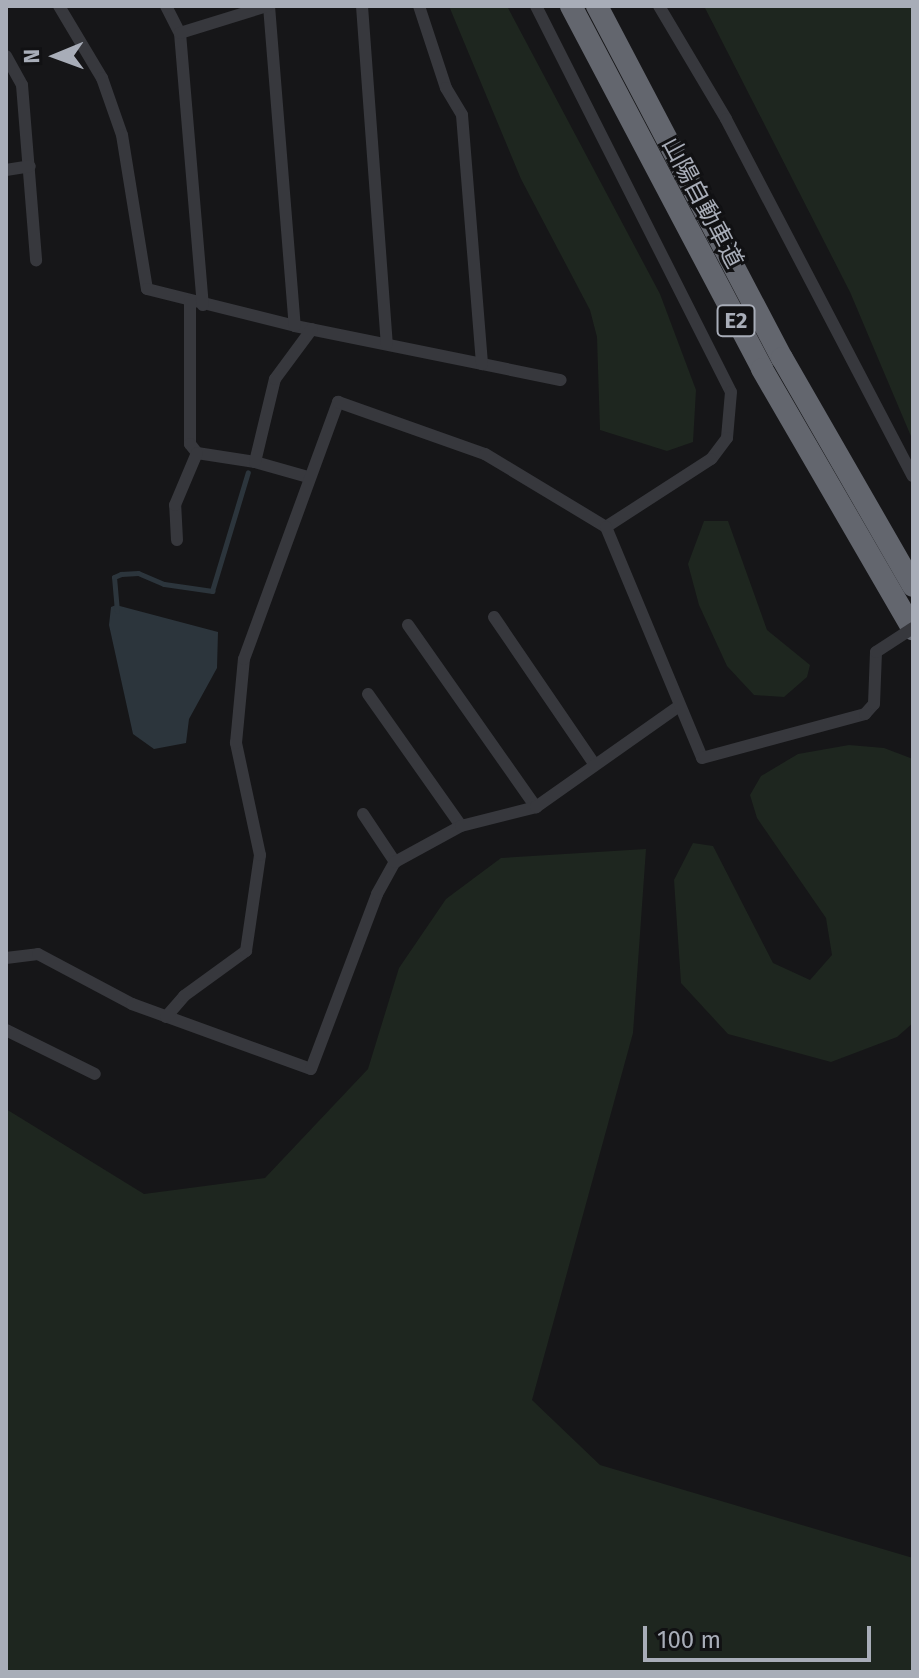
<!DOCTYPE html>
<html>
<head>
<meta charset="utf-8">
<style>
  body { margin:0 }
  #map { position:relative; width:919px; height:1678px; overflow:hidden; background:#161618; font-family:"Fira Sans","Noto Sans JP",sans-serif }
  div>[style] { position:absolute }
  .green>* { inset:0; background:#1e261f }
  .water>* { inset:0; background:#2c353c }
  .stream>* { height:5px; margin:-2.5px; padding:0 2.5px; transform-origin:2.5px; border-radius:2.5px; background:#2c353c }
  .street>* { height:12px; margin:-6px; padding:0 6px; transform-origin:6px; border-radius:6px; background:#37383d }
  .highway>* { height:22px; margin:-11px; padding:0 11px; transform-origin:11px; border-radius:11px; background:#63666e }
  .street-bridge>* { height:12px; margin:-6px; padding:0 6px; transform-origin:6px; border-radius:6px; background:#37383d }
  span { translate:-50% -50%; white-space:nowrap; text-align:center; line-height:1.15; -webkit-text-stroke:6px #111113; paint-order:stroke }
  .shield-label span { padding:2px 6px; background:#111113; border:2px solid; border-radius:6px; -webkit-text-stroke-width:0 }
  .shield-label { font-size:22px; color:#a8adb8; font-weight:700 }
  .street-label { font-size:24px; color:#a8adb8 }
  .frame { position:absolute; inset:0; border:8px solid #a8adb8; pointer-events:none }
  .north { position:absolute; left:16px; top:16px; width:80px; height:80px; -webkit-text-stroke:6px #111113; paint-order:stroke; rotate:269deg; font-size:22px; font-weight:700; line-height:32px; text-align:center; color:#a8adb8 }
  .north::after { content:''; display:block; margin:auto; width:28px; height:36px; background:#a8adb8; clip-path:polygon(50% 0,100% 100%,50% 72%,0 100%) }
  .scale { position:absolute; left:643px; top:1626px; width:228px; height:36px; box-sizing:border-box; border:4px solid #a8adb8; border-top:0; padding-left:10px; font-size:24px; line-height:28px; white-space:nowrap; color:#a8adb8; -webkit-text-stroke:6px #111113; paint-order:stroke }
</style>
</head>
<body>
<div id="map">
  <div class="green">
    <div style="clip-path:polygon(449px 6px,507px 6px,660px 294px,696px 390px,693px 442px,667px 451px,600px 430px,597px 337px,590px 310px,521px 179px)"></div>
    <div style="clip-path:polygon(704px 6px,912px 6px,913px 441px,850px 292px)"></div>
    <div style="clip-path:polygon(704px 521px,728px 521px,767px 630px,810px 665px,807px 677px,784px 697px,754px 695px,727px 666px,699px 605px,688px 564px)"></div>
    <div style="clip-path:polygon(849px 745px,884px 748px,913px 759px,913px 1023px,897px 1037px,831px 1062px,728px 1034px,681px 983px,674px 880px,693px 843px,713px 846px,773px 963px,810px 980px,832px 955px,826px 918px,757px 818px,750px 795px,761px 776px,798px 754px)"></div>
    <div style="clip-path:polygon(646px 849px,633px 1033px,532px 1400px,600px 1465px,913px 1558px,913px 1672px,6px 1672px,6px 1109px,144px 1194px,265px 1178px,368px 1069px,399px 968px,446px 899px,501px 858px)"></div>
  </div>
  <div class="water">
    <div style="clip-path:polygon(116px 605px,218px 632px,217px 668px,189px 719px,186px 743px,154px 749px,133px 734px,109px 625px,111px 607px)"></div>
  </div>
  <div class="stream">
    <div style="left:117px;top:611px;width:34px;rotate:-95deg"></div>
    <div style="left:114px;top:577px;width:8px;rotate:-23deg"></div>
    <div style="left:121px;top:574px;width:17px;rotate:-3deg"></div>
    <div style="left:138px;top:573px;width:28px;rotate:23deg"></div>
    <div style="left:164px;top:584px;width:49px;rotate:8.3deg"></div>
    <div style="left:212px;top:591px;width:124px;rotate:-73.2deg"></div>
  </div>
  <div class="street">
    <div style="left:59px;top:6px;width:84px;rotate:59.2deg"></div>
    <div style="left:102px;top:78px;width:60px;rotate:70.7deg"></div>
    <div style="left:122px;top:135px;width:156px;rotate:80.8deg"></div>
    <div style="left:147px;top:289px;width:153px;rotate:14deg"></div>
    <div style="left:295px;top:326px;width:271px;rotate:11.5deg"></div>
    <div style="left:166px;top:6px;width:30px;rotate:63deg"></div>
    <div style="left:180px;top:33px;width:273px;rotate:85.2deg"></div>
    <div style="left:269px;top:6px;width:321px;rotate:85.4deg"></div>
    <div style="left:362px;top:6px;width:339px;rotate:85.8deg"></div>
    <div style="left:419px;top:6px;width:86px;rotate:71.8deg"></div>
    <div style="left:446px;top:88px;width:31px;rotate:59deg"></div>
    <div style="left:462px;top:115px;width:250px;rotate:85.4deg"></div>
    <div style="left:536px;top:6px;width:432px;rotate:63.2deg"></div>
    <div style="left:731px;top:392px;width:46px;rotate:95deg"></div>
    <div style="left:727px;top:438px;width:26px;rotate:127deg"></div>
    <div style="left:711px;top:459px;width:125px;rotate:147.1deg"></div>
    <div style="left:659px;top:6px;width:131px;rotate:59.3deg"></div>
    <div style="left:726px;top:119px;width:403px;rotate:62.4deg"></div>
    <div style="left:180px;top:33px;width:91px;rotate:-17.2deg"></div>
    <div style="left:6px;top:56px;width:33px;rotate:61deg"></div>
    <div style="left:22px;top:85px;width:176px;rotate:85.4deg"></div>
    <div style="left:6px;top:170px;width:24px;rotate:-9deg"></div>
    <div style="left:190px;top:301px;width:143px;rotate:90deg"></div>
    <div style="left:190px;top:444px;width:11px;rotate:52deg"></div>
    <div style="left:197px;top:453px;width:59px;rotate:8.8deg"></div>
    <div style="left:308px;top:477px;width:55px;rotate:-164.2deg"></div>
    <div style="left:255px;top:462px;width:85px;rotate:-76.5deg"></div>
    <div style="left:275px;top:379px;width:62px;rotate:-53.5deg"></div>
    <div style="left:177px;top:540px;width:35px;rotate:-93deg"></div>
    <div style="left:175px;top:505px;width:56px;rotate:-67.1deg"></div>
    <div style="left:494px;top:617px;width:179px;rotate:55.7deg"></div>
    <div style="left:408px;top:625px;width:223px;rotate:54.9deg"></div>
    <div style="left:368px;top:694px;width:161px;rotate:54.8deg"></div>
    <div style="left:363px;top:814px;width:58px;rotate:56.3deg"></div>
    <div style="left:6px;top:958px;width:32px;rotate:-7deg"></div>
    <div style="left:38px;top:954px;width:106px;rotate:28deg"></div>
    <div style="left:132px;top:1004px;width:190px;rotate:20deg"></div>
    <div style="left:311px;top:1069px;width:187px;rotate:-69.3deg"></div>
    <div style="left:377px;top:894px;width:37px;rotate:-61deg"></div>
    <div style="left:395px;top:862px;width:75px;rotate:-28.6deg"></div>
    <div style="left:461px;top:826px;width:77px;rotate:-14.2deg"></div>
    <div style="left:536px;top:807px;width:175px;rotate:-35.2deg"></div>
    <div style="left:166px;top:1017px;width:28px;rotate:-49deg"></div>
    <div style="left:184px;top:996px;width:77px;rotate:-36deg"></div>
    <div style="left:246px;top:951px;width:97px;rotate:-81.7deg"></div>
    <div style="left:260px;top:855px;width:115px;rotate:-102.1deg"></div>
    <div style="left:236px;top:743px;width:84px;rotate:-84.6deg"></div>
    <div style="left:244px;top:659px;width:274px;rotate:-69.9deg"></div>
    <div style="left:338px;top:402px;width:156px;rotate:19.5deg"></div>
    <div style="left:485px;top:454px;width:141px;rotate:31.1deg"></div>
    <div style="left:606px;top:527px;width:250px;rotate:67.4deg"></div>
    <div style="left:702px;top:758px;width:169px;rotate:-15.1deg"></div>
    <div style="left:865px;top:714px;width:13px;rotate:-48deg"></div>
    <div style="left:874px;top:704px;width:52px;rotate:-87.8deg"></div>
    <div style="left:6px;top:1030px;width:99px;rotate:26.3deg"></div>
  </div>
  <div class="highway">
    <div style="left:571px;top:6px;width:410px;rotate:62.2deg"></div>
    <div style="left:762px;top:369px;width:301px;rotate:59.9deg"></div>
    <div style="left:597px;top:6px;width:398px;rotate:62.3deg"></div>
    <div style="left:782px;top:358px;width:263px;rotate:60.1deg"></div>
  </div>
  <div class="street-bridge">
    <div style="left:876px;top:652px;width:44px;rotate:-33deg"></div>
  </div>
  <div class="shield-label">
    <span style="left:736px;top:321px">E2</span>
  </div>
  <div class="street-label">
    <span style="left:702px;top:203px;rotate:62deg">山陽自動車道</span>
  </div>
  <div class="frame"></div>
  <div class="north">N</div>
  <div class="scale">100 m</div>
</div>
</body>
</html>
